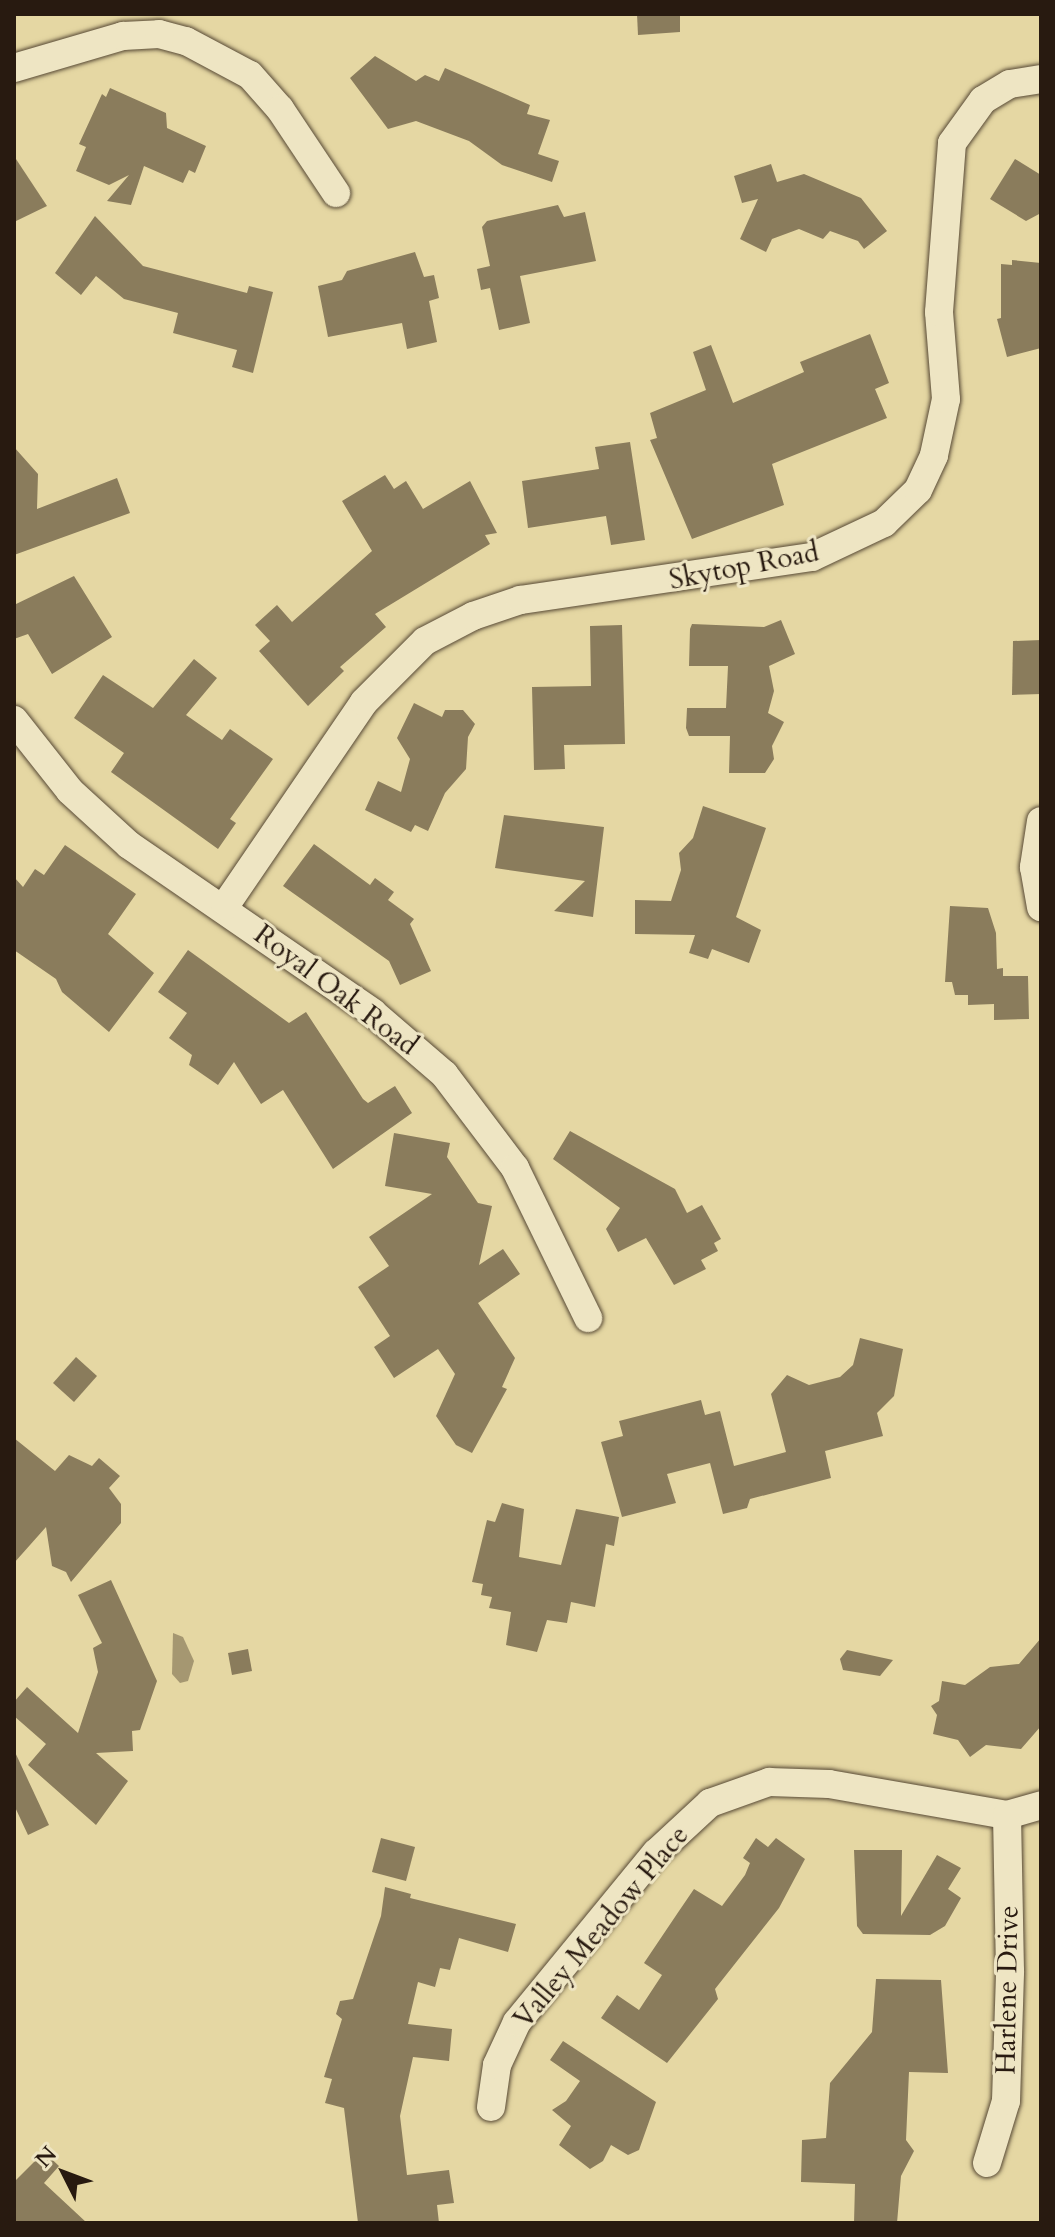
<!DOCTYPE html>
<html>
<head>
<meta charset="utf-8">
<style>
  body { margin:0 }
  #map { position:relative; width:1055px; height:2237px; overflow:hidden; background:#e5d7a3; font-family:Cardo,serif }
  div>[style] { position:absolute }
  .water>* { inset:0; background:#a59771 }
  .building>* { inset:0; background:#8a7c5c }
  .roads { filter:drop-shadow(0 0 2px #574935) drop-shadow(0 0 2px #574935) }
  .street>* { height:28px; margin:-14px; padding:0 14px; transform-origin:14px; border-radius:14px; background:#eee5c3 }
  span { translate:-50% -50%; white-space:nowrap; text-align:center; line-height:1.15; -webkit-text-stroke:6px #eee5c3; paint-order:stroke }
  .street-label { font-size:28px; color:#281a10 }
  .frame { position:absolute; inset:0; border:16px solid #281a10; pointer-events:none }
  .north { position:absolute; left:24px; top:2133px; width:80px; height:80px; -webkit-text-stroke:6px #eee5c3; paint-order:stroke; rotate:312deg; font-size:22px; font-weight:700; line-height:32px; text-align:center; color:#281a10 }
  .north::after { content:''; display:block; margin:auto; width:28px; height:36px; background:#281a10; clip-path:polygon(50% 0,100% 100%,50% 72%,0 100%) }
</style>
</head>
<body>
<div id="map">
  <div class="water">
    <div style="clip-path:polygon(173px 1633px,183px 1637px,194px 1661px,188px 1681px,180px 1683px,172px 1674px)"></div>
  </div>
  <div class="building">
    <div style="clip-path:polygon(637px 14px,680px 14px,680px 32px,638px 35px)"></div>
    <div style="clip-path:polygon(375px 56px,416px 81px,425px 75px,439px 81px,445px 68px,530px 105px,527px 114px,550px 120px,538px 154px,559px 161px,552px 182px,502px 165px,469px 141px,416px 121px,388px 129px,350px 78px)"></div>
    <div style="clip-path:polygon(110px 88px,166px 113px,167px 128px,206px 146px,195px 173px,189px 170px,183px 183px,144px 166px,131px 205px,107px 201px,129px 175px,109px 185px,76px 171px,86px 147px,79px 144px,102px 94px,106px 97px)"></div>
    <div style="clip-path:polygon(14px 156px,47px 206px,14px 222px)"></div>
    <div style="clip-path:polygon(1015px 159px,1041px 175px,1041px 213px,1026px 221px,990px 199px)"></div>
    <div style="clip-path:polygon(771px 164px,777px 182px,804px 174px,861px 198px,887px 231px,864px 249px,858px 241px,830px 231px,823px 239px,799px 229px,772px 239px,766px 252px,740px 239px,758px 199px,742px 203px,734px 176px)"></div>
    <div style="clip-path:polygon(558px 205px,564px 217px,585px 212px,596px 261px,520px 276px,530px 323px,499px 330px,490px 288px,481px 290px,477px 269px,490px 266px,482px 227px,487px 221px)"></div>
    <div style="clip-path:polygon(95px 216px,143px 266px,247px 293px,249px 286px,273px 292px,253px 373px,232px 367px,237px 350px,173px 333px,178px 313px,124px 299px,96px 276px,81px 295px,55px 273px)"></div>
    <div style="clip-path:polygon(415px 252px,424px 277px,434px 275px,439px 298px,429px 301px,437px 342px,407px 349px,402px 323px,328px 337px,318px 286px,342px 280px,347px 271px)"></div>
    <div style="clip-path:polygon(1012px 260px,1041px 263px,1041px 348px,1007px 357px,997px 319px,1001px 318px,1001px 264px,1012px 265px)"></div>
    <div style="clip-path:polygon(870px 334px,889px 383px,875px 389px,887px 418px,772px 464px,784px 505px,692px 539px,650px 440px,657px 438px,650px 413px,706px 390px,693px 352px,711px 345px,733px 403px,804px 372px,800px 362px)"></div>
    <div style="clip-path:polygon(630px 442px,645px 540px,611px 545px,606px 516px,528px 528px,522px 481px,599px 469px,595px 447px)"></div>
    <div style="clip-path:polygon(14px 447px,38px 474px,37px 509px,117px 478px,130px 513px,14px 555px)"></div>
    <div style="clip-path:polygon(385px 475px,394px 489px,406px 481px,423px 509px,470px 481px,497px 533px,485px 535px,490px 544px,375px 614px,386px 627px,340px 667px,344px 671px,308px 706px,259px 651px,270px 641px,255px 625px,277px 605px,292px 622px,372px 551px,342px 501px)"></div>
    <div style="clip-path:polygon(74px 576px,112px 637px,52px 674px,28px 634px,14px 639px,14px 605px)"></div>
    <div style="clip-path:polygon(781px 620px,795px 654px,769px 666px,774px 691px,768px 713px,784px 722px,772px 746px,774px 759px,765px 773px,729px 773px,730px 736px,689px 736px,686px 728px,687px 708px,726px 708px,728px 666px,689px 666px,690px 629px,692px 624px,764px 627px)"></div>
    <div style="clip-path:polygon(622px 625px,625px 744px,564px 745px,565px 769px,534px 770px,532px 687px,591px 686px,590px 626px)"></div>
    <div style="clip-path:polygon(1041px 640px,1041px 694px,1012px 695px,1013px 641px)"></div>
    <div style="clip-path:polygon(194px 659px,217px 678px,186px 715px,222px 740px,230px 729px,273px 759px,230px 819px,236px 823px,218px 849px,111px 772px,124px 753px,74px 718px,103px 675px,153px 708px)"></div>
    <div style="clip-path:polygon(414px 703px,442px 717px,445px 710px,463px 710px,475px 724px,468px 737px,466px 769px,445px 793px,428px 831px,415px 825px,411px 832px,365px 810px,378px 781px,401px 792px,410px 759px,397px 738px)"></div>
    <div style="clip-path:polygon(703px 806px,766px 828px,736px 917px,761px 930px,749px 963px,712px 949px,708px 959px,689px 953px,695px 935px,635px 934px,635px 900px,671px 901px,681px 870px,679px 853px,693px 838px)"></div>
    <div style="clip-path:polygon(504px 815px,604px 827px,593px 917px,554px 911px,585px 881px,495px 868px)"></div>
    <div style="clip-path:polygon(314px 844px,370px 885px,375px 878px,394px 892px,388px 900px,414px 919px,410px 924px,431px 971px,400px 985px,389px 961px,283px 886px)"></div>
    <div style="clip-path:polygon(65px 845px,136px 894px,108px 934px,154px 973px,109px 1032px,62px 992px,56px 979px,14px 950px,14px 877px,23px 887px,35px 869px,44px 875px)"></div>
    <div style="clip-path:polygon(950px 906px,988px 908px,996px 933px,997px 969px,1003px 968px,1003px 976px,1028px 976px,1029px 1019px,994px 1020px,994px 1004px,968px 1005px,968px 995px,955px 995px,952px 982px,945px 982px)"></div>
    <div style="clip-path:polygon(188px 950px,289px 1023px,306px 1012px,363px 1099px,368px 1103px,395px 1086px,412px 1113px,333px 1169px,283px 1090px,261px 1104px,234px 1062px,218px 1085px,189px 1065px,192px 1055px,169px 1038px,187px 1013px,158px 992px)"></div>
    <div style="clip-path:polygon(570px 1131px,675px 1189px,687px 1213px,702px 1205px,721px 1239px,714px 1243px,718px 1251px,701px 1260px,706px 1269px,674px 1285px,646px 1238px,618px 1252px,606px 1229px,620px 1208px,553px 1159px)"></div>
    <div style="clip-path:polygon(394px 1133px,450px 1143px,447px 1157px,478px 1203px,492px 1206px,479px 1265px,503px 1249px,520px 1274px,478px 1303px,515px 1358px,502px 1387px,507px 1389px,472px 1453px,456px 1445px,436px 1416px,455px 1374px,438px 1349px,394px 1378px,374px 1347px,390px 1336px,358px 1287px,389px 1266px,369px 1237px,432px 1194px,385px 1186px)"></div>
    <div style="clip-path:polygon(860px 1338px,903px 1349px,894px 1396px,877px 1413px,883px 1436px,825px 1451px,831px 1478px,750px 1499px,747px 1508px,723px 1514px,710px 1463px,667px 1474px,676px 1503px,622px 1517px,601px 1442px,623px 1436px,619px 1421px,701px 1400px,705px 1415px,720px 1411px,734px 1466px,786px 1452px,771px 1394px,787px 1375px,809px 1385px,840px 1377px,853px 1365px)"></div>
    <div style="clip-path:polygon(76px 1357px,97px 1376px,74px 1402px,53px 1383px)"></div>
    <div style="clip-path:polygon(14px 1438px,55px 1471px,69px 1455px,92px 1466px,99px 1458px,120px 1476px,109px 1488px,121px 1504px,121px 1523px,71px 1582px,66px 1572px,52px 1566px,46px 1527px,14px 1563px)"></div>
    <div style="clip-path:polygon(502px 1503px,524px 1509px,519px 1557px,561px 1565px,576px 1509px,619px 1517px,614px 1546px,606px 1544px,595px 1607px,571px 1602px,567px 1623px,547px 1620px,537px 1652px,506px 1645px,511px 1612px,489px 1608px,492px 1597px,481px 1595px,483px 1584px,472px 1582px,487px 1520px,495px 1522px)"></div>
    <div style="clip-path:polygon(111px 1580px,157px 1681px,140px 1730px,132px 1731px,133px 1751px,96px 1753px,128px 1781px,96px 1825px,28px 1765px,46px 1744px,14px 1716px,14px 1702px,27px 1687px,78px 1733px,98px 1672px,93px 1648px,102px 1643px,78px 1595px)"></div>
    <div style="clip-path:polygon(1041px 1638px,1041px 1726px,1021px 1749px,986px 1745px,970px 1757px,958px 1740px,933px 1734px,937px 1715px,931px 1706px,939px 1701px,942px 1681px,965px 1685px,990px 1667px,1019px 1664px)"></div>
    <div style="clip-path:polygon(248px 1649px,252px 1671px,232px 1675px,228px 1653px)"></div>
    <div style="clip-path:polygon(847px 1650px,893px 1660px,880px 1676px,843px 1670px,840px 1659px)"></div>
    <div style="clip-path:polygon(14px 1750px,49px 1825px,28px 1835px,14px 1805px)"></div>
    <div style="clip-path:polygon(381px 1838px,415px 1847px,406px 1881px,372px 1872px)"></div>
    <div style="clip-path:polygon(756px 1838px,768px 1847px,776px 1838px,805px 1859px,779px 1908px,715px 1989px,718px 1999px,667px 2063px,601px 2018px,617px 1995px,639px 2010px,662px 1975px,644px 1963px,679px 1911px,694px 1889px,722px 1906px,745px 1875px,750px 1863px,743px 1858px)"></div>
    <div style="clip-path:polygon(854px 1850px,902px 1850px,901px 1916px,937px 1855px,961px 1868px,948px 1889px,961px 1898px,945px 1926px,930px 1935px,863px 1934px,857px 1926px)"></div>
    <div style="clip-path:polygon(385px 1887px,411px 1894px,410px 1898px,516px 1924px,508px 1952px,459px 1938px,450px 1970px,440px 1968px,435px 1987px,418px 1982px,408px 2024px,452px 2029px,449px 2061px,413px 2057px,400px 2116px,407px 2175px,449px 2170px,454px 2203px,437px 2205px,439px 2223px,358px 2223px,344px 2108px,325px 2103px,332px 2079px,324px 2077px,342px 2019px,336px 2014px,340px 2001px,353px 1999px,381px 1916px)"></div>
    <div style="clip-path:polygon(876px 1979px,941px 1980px,948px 2073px,909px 2072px,906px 2140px,914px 2151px,901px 2176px,897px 2223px,854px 2223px,855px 2184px,801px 2182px,802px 2140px,826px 2138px,830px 2083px,872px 2032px)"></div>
    <div style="clip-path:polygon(563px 2041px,656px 2102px,639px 2150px,628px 2155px,611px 2145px,603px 2161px,590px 2169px,559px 2145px,571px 2126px,552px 2110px,566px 2101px,580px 2081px,550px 2060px)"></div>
    <div style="clip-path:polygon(44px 2152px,59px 2166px,44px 2183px,87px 2223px,14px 2223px,14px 2182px)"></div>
  </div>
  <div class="roads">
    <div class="street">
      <div style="left:14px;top:68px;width:114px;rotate:-16.4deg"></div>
      <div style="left:123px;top:36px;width:36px;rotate:-3deg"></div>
      <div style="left:159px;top:34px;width:28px;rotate:15deg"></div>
      <div style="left:186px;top:41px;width:72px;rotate:28deg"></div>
      <div style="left:250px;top:75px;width:45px;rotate:48.6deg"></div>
      <div style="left:280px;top:109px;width:101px;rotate:56.3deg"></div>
      <div style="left:14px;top:720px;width:90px;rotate:51.7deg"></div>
      <div style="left:70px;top:791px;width:80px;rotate:42.5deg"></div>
      <div style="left:129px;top:845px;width:296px;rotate:34.5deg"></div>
      <div style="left:373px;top:1013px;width:94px;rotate:40.7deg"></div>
      <div style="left:444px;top:1074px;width:118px;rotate:52.9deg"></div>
      <div style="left:515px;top:1168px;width:167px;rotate:64deg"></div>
      <div style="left:1041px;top:821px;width:47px;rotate:98.7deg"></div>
      <div style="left:1034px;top:867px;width:41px;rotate:80.1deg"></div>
      <div style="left:225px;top:906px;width:247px;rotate:-55.7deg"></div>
      <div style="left:364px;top:702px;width:86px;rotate:-45deg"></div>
      <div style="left:425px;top:641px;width:54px;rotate:-27.5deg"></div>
      <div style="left:473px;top:616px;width:50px;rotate:-18.8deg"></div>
      <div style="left:520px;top:600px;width:295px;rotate:-8.4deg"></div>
      <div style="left:812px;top:557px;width:80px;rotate:-25.3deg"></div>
      <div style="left:884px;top:523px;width:47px;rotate:-44.1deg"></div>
      <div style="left:918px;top:490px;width:38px;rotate:-65deg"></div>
      <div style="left:934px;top:455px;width:57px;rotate:-77.9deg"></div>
      <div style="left:946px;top:399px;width:87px;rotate:-94.6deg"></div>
      <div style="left:939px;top:312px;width:169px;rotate:-85.6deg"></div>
      <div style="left:952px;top:143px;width:53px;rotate:-54.2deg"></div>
      <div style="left:983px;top:100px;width:31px;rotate:-31deg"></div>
      <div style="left:1010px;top:84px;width:31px;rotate:-9deg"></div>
      <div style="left:491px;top:2107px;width:42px;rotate:-81.9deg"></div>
      <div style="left:497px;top:2065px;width:47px;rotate:-65.1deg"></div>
      <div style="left:517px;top:2022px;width:219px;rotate:-50.6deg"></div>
      <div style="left:656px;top:1853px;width:74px;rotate:-42.8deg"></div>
      <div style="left:710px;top:1803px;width:63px;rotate:-19.6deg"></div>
      <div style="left:769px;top:1782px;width:60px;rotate:1.9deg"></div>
      <div style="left:829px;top:1784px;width:181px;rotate:9.9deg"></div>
      <div style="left:1007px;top:1815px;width:35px;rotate:-16deg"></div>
      <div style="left:987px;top:2163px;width:65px;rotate:-73deg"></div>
      <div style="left:1006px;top:2101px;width:130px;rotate:-88.2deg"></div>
      <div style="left:1010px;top:1971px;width:156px;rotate:-91.1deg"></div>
    </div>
  </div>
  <div class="street-label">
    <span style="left:744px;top:566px;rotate:-11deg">Skytop Road</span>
    <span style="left:336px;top:990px;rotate:37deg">Royal Oak Road</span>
    <span style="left:601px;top:1927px;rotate:-50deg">Valley Meadow Place</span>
    <span style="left:1007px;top:1990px;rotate:-89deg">Harlene Drive</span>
  </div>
  <div class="frame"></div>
  <div class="north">N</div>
</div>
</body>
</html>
